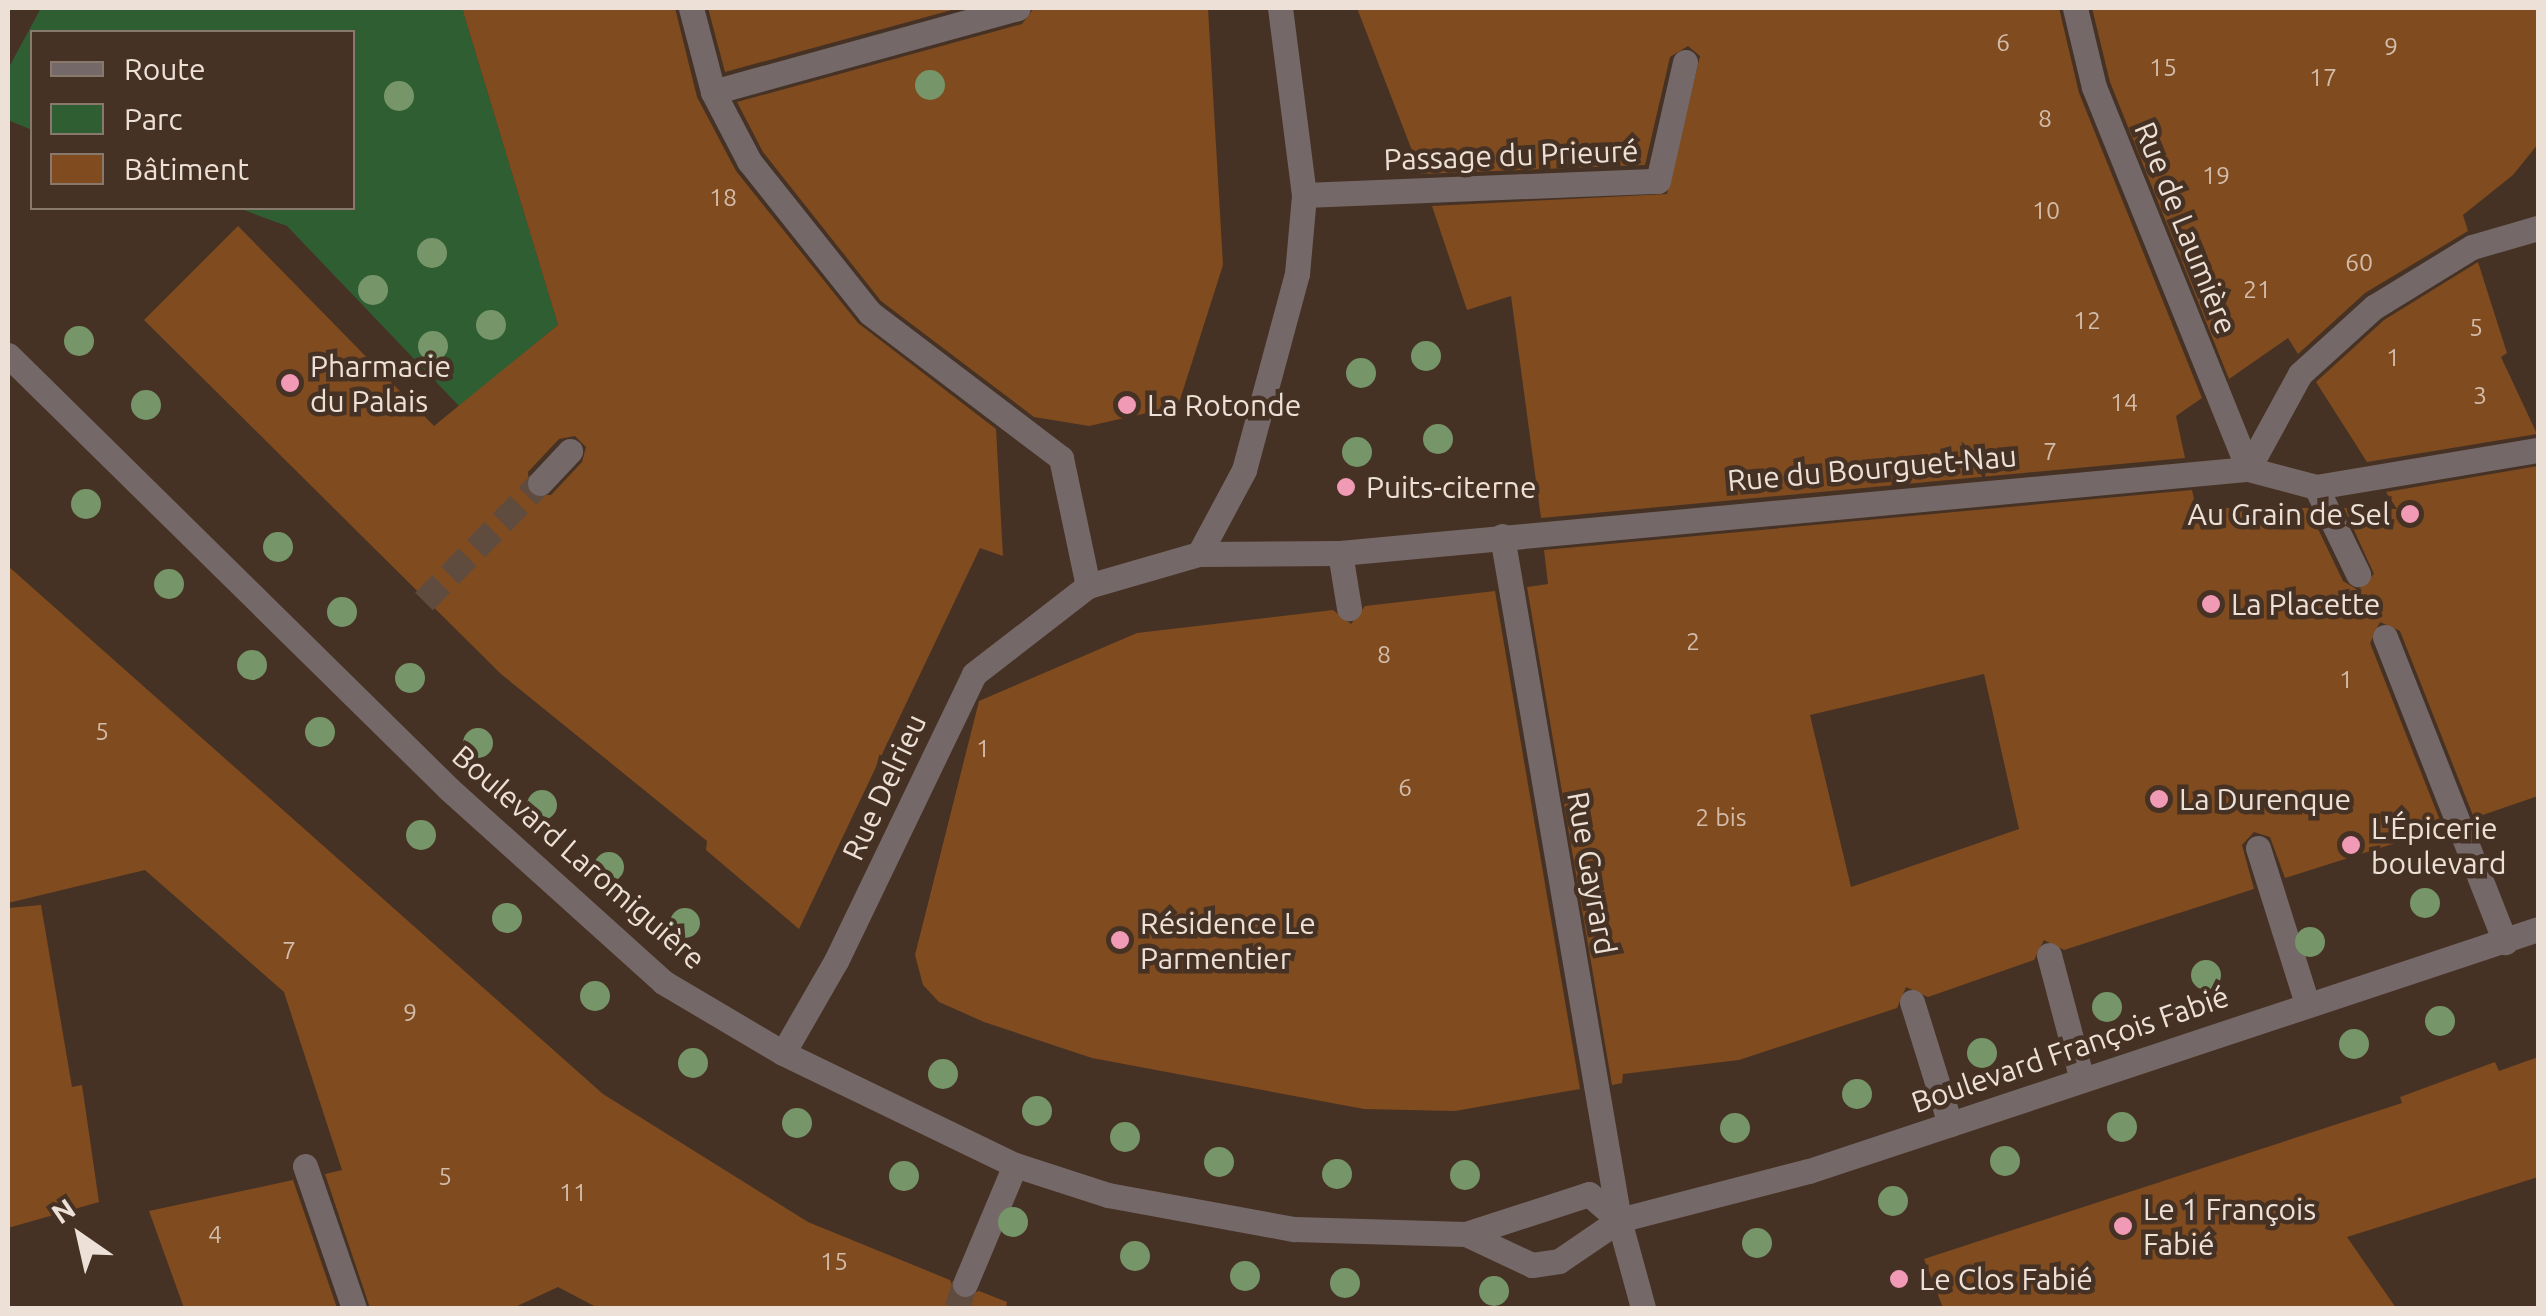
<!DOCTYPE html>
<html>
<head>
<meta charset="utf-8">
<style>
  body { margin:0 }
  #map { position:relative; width:2546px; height:1316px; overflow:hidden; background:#463224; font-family:Ubuntu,sans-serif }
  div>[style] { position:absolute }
  .green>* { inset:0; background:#305e33 }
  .building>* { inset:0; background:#7f4b1f }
  .minor-tunnel>* { height:25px; margin-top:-12.5px; transform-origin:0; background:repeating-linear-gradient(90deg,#5f4c3f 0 25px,transparent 0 37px) }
  .minor>* { height:25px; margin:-12.5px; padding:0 12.5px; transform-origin:12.5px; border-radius:12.5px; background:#756868 }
  .trees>* { width:30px; height:30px; margin:-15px; border-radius:50%; background:#769568 }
  .dots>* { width:28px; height:28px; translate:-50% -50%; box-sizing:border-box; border:5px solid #463224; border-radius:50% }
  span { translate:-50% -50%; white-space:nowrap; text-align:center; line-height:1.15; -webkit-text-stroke:9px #463224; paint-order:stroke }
  .number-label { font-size:25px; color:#d2bba9 }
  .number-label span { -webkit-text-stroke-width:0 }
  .street-label { font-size:30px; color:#ede0d7 }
  .poi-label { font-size:30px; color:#ede0d7 }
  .left { translate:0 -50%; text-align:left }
  .right { translate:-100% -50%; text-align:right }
  .frame { position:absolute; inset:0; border:10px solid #ede0d7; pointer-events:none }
  .legend { position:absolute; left:30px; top:30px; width:325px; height:180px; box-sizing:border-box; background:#463224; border:2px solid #89786c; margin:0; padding:12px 18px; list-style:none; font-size:30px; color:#ede0d7 }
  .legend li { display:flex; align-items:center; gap:20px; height:50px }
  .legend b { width:50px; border:2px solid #89786c }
  .north { position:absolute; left:30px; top:1186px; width:100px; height:100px; -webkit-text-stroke:8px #463224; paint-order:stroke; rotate:326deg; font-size:28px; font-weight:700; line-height:40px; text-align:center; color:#ede0d7 }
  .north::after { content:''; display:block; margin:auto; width:35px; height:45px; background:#ede0d7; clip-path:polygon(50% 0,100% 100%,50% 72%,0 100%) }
</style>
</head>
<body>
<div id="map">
  <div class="green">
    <div style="clip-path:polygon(41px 8px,462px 8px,558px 325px,460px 407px,287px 226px,238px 208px,352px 208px,352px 32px,32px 32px,32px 130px,8px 120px,8px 69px)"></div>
  </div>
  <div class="building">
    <div style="clip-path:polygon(evenodd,462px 8px,675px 8px,697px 97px,736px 171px,858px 323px,996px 429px,1003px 556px,980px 548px,799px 929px,706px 850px,707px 841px,501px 674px,144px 320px,238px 226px,434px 426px,558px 325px,462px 8px,575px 436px,586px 447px,582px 462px,551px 495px,530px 495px,528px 472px,559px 439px,575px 436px)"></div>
    <div style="clip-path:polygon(708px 8px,959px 8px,725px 72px)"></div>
    <div style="clip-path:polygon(1034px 8px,1208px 8px,1223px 265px,1178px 406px,1089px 426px,1034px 417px,881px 301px,763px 152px,737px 102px,1022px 24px)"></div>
    <div style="clip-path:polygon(1357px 8px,2059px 8px,2079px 93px,2202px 398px,2176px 416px,2185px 458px,1541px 518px,1511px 296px,1467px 310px,1432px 206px,1667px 194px,1700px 56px,1688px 46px,1670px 57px,1645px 165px,1421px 174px)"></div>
    <div style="clip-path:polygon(2092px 8px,2538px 8px,2538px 144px,2513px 175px,2463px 215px,2468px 231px,2365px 293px,2298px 354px,2288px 338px,2229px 379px,2110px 82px)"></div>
    <div style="clip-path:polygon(2478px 262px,2507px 353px,2501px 357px,2537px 434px,2367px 462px,2316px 382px,2384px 320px)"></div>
    <div style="clip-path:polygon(evenodd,2538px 466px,2538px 796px,2474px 818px,2400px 631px,2380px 622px,2370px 643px,2443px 828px,2285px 878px,2270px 837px,2254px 832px,2242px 845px,2254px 889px,2064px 950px,2044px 940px,2034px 960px,1928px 997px,1906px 987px,1897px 1008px,1739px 1060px,1623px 1074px,1622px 1083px,1612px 1085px,1527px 587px,1548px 584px,1544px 550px,2192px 490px,2196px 508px,2308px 508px,2343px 581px,2358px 590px,2374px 574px,2344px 508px,2397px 509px,2386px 492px,2538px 466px,1984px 674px,2019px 829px,1851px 887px,1810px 715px,1984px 674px)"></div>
    <div style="clip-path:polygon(8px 566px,603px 1094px,808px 1222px,950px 1280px,958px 1298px,979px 1291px,1007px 1302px,1006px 1308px,598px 1308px,558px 1287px,513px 1308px,370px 1308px,325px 1174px,342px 1170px,284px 992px,145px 870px,8px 903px)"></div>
    <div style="clip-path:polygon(1495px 591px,1580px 1089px,1455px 1111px,1364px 1109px,1092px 1058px,984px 1022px,939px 1002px,923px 985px,915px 955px,979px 701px,1137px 633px,1333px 610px,1351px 624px,1365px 606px)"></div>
    <div style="clip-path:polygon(41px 905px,72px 1087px,82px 1085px,99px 1202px,8px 1228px,8px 908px)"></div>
    <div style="clip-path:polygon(2538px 1057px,2538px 1177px,2347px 1237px,2396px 1308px,1943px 1308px,1924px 1259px,2402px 1103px,2400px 1097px,2495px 1062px,2499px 1071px)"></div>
    <div style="clip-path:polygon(293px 1180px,337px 1308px,184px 1308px,149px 1211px)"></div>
  </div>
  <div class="minor-tunnel">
    <div style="left:424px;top:601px;width:165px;rotate:-45.5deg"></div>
    <div style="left:957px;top:1308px;width:25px;rotate:-72deg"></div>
  </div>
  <div class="minor">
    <div style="left:691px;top:8px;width:87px;rotate:75.3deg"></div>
    <div style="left:713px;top:92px;width:78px;rotate:62.4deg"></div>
    <div style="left:749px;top:161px;width:194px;rotate:51.5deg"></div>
    <div style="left:870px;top:313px;width:240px;rotate:37.2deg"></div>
    <div style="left:1061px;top:458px;width:131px;rotate:78.1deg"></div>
    <div style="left:2075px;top:8px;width:81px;rotate:76.5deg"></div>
    <div style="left:2094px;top:87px;width:412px;rotate:68deg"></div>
    <div style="left:713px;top:92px;width:316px;rotate:-15.4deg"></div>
    <div style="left:1304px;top:195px;width:354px;rotate:-2.3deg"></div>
    <div style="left:1658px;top:181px;width:122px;rotate:-77.2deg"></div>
    <div style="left:8px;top:355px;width:619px;rotate:44.54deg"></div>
    <div style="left:449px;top:789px;width:288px;rotate:42deg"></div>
    <div style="left:663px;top:982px;width:139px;rotate:30.6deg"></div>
    <div style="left:783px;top:1053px;width:258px;rotate:25.8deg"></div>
    <div style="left:1015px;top:1165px;width:98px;rotate:17.9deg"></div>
    <div style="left:1108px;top:1195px;width:189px;rotate:10.4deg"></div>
    <div style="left:1294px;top:1229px;width:172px;rotate:1.7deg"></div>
    <div style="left:1466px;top:1234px;width:129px;rotate:-18deg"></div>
    <div style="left:1589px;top:1194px;width:40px;rotate:41deg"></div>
    <div style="left:2248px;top:469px;width:108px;rotate:-61.3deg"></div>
    <div style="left:2300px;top:374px;width:100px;rotate:-42.2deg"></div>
    <div style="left:2374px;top:307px;width:115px;rotate:-31.5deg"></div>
    <div style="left:2472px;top:247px;width:69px;rotate:-16.1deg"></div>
    <div style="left:540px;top:483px;width:44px;rotate:-46.8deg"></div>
    <div style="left:2316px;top:487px;width:97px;rotate:64.2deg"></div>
    <div style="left:1502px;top:536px;width:694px;rotate:80.29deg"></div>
    <div style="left:1619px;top:1220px;width:91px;rotate:74.7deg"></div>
    <div style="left:1340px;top:553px;width:56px;rotate:80.7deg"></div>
    <div style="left:1199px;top:554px;width:95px;rotate:-61.8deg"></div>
    <div style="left:1244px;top:470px;width:203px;rotate:-74.9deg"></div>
    <div style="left:1297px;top:274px;width:79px;rotate:-84.9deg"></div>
    <div style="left:1304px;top:195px;width:189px;rotate:-97.3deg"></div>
    <div style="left:2385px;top:637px;width:328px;rotate:68.5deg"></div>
    <div style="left:2258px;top:848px;width:163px;rotate:72.5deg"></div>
    <div style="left:2049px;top:955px;width:129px;rotate:75.2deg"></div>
    <div style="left:1912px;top:1002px;width:128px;rotate:72.7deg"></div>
    <div style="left:783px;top:1053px;width:106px;rotate:-60.1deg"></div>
    <div style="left:836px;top:961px;width:318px;rotate:-64.3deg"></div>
    <div style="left:974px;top:674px;width:144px;rotate:-37.7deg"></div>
    <div style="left:1088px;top:586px;width:116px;rotate:-16.1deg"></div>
    <div style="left:1199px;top:554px;width:141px;rotate:-0.4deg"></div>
    <div style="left:1340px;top:553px;width:912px;rotate:-5.29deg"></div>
    <div style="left:2248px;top:469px;width:70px;rotate:14.8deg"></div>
    <div style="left:2316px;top:487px;width:225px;rotate:-9.5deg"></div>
    <div style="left:305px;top:1166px;width:150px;rotate:71deg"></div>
    <div style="left:1466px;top:1234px;width:73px;rotate:25.2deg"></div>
    <div style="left:1532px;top:1265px;width:27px;rotate:-8deg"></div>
    <div style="left:1559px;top:1261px;width:73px;rotate:-34.3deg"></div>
    <div style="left:1619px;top:1220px;width:196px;rotate:-14.5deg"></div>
    <div style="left:1809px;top:1171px;width:768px;rotate:-18.36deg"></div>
    <div style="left:965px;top:1284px;width:129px;rotate:-67.2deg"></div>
  </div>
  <div class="trees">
    <div style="left:930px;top:85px"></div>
    <div style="left:399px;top:96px"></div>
    <div style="left:432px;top:253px"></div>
    <div style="left:373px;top:290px"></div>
    <div style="left:491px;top:325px"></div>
    <div style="left:79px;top:341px"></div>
    <div style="left:433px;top:346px"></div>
    <div style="left:1426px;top:356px"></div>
    <div style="left:1361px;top:373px"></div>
    <div style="left:146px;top:405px"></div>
    <div style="left:1438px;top:439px"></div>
    <div style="left:1357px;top:452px"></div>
    <div style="left:86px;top:504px"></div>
    <div style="left:278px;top:547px"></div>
    <div style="left:169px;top:584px"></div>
    <div style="left:342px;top:612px"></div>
    <div style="left:252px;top:665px"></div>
    <div style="left:410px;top:678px"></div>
    <div style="left:320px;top:732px"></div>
    <div style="left:478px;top:743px"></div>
    <div style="left:542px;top:805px"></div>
    <div style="left:421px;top:835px"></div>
    <div style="left:609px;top:867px"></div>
    <div style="left:2425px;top:903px"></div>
    <div style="left:507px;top:918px"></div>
    <div style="left:685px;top:923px"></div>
    <div style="left:2310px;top:942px"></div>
    <div style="left:2206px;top:975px"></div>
    <div style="left:595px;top:996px"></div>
    <div style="left:2107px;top:1007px"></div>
    <div style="left:2440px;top:1021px"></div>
    <div style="left:2354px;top:1044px"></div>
    <div style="left:1982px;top:1053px"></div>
    <div style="left:693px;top:1063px"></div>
    <div style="left:943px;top:1074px"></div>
    <div style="left:1857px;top:1094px"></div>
    <div style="left:1037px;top:1111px"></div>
    <div style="left:797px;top:1123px"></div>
    <div style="left:2122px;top:1127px"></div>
    <div style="left:1735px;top:1128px"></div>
    <div style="left:1125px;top:1137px"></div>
    <div style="left:2005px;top:1161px"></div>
    <div style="left:1219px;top:1162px"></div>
    <div style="left:1337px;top:1174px"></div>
    <div style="left:1465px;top:1175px"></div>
    <div style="left:904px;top:1176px"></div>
    <div style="left:1893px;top:1201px"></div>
    <div style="left:1013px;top:1222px"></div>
    <div style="left:1757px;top:1243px"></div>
    <div style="left:1135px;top:1256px"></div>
    <div style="left:1245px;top:1276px"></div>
    <div style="left:1345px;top:1283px"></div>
    <div style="left:1494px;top:1291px"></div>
  </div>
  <div class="dots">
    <div style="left:290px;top:383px;background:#f09ab6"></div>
    <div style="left:1127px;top:405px;background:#f09ab6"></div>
    <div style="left:1346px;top:487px;background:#f09ab6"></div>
    <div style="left:2410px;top:514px;background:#f09ab6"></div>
    <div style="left:2211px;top:604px;background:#f09ab6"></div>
    <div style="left:2159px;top:799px;background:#f09ab6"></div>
    <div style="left:2351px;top:845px;background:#f09ab6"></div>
    <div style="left:1120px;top:940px;background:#f09ab6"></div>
    <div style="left:2123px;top:1226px;background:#f09ab6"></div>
    <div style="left:1899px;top:1279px;background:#f09ab6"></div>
  </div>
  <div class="number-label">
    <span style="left:2003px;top:42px">6</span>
    <span style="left:2391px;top:46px">9</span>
    <span style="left:2163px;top:67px">15</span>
    <span style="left:2323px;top:77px">17</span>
    <span style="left:2045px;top:118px">8</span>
    <span style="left:2216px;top:175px">19</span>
    <span style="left:723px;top:197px">18</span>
    <span style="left:2046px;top:210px">10</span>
    <span style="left:2359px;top:262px">60</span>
    <span style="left:2257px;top:289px">21</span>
    <span style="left:2087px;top:320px">12</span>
    <span style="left:2476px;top:327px">5</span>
    <span style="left:2393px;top:357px">1</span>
    <span style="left:2480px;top:395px">3</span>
    <span style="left:2124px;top:402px">14</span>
    <span style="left:2050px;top:451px">7</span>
    <span style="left:1693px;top:641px">2</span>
    <span style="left:1384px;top:654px">8</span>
    <span style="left:2346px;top:679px">1</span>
    <span style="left:102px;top:731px">5</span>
    <span style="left:983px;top:748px">1</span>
    <span style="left:1405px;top:787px">6</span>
    <span style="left:1721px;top:817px">2 bis</span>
    <span style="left:289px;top:950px">7</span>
    <span style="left:410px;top:1012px">9</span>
    <span style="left:445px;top:1176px">5</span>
    <span style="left:573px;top:1192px">11</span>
    <span style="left:215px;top:1234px">4</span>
    <span style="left:834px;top:1261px">15</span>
  </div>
  <div class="street-label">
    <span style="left:1511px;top:155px;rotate:-2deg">Passage du Prieuré</span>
    <span style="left:2186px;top:228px;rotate:68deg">Rue de Laumière</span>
    <span style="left:1872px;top:468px;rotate:-5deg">Rue du Bourguet-Nau</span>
    <span style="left:884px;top:787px;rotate:-65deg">Rue Delrieu</span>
    <span style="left:579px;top:857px;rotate:41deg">Boulevard Laromiguière</span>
    <span style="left:1592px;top:873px;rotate:80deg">Rue Gayrard</span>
    <span style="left:2070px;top:1049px;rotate:-19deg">Boulevard François Fabié</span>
  </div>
  <div class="poi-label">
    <span class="left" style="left:310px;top:383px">Pharmacie<br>du Palais</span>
    <span class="left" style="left:1147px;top:405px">La Rotonde</span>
    <span class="left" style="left:1366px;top:487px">Puits-citerne</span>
    <span class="right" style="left:2390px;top:514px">Au Grain de Sel</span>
    <span class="left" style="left:2231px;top:604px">La Placette</span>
    <span class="left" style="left:2179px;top:799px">La Durenque</span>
    <span class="left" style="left:2371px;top:845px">L'Épicerie<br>boulevard</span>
    <span class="left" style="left:1140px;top:940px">Résidence Le<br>Parmentier</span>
    <span class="left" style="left:2143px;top:1226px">Le 1 François<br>Fabié</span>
    <span class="left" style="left:1919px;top:1279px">Le Clos Fabié</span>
  </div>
  <div class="frame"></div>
  <ul class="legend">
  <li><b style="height:12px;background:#756868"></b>Route</li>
  <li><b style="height:28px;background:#305e33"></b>Parc</li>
  <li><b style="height:28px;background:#7f4b1f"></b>Bâtiment</li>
  </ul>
  <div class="north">N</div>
</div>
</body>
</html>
